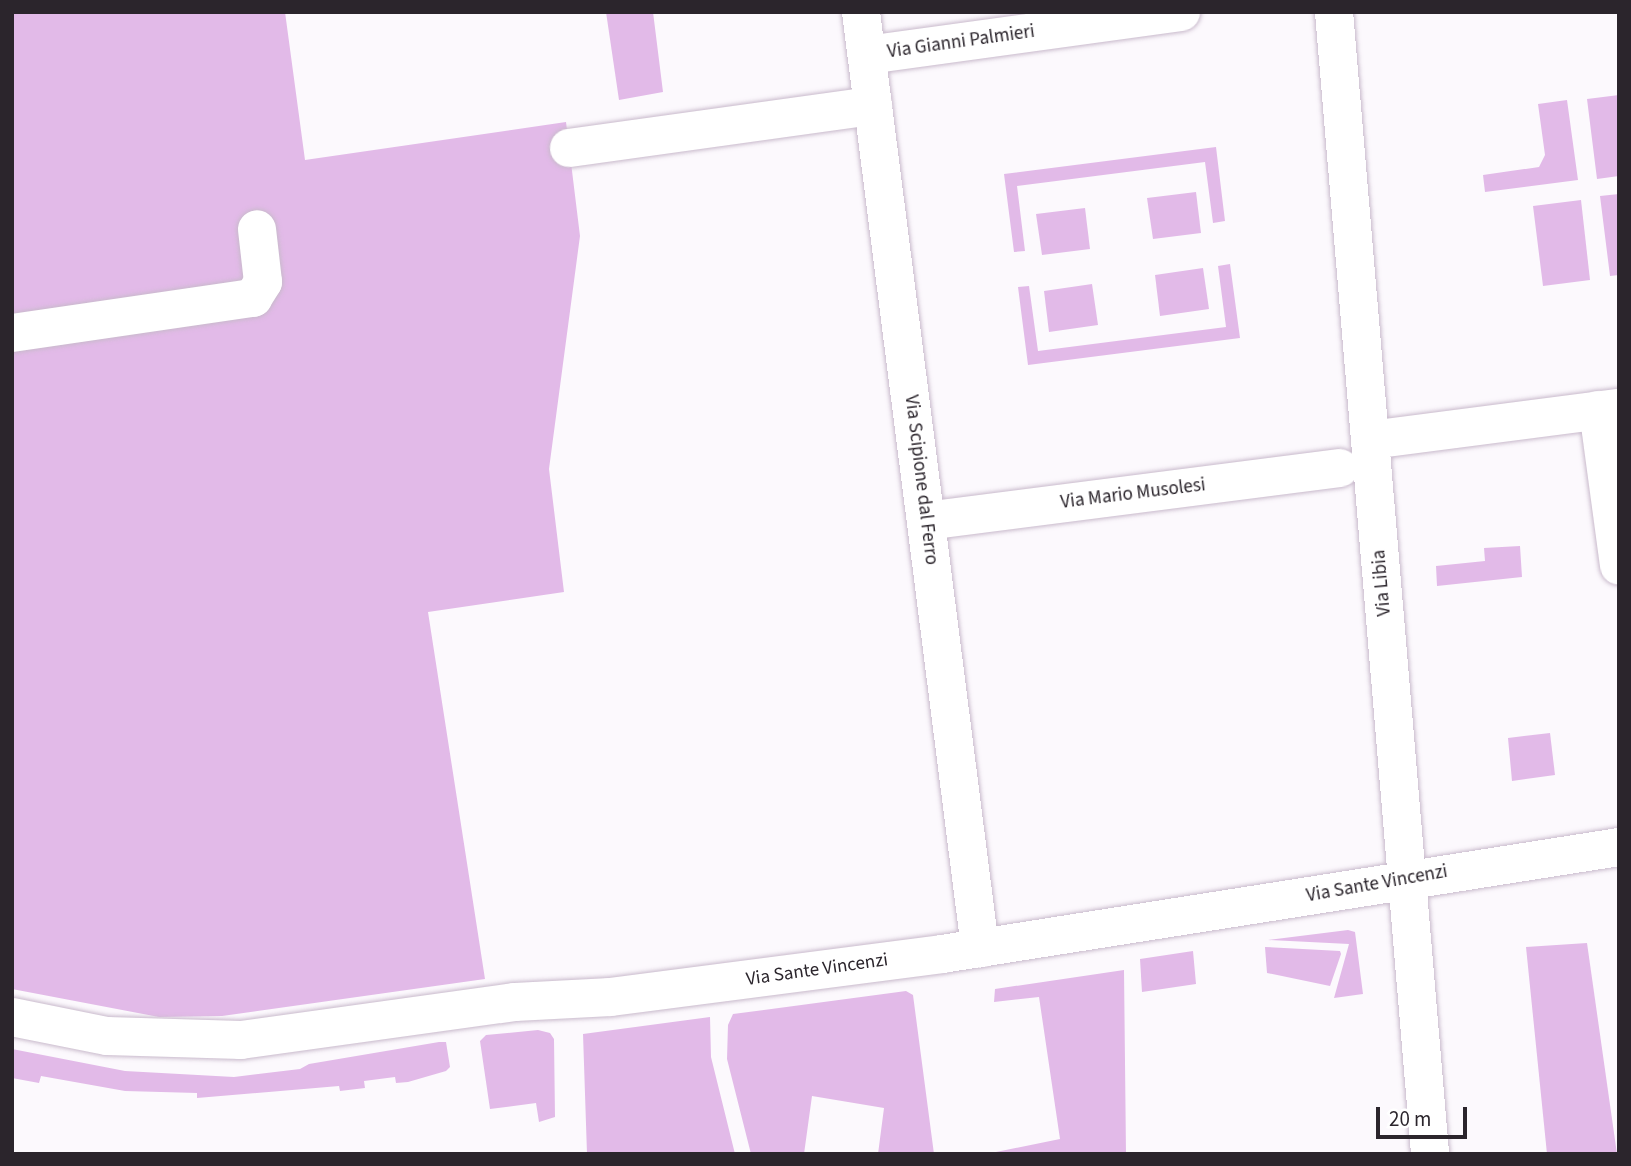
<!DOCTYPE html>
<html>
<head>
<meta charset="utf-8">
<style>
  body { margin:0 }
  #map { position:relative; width:1631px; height:1166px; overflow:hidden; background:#fcf9fd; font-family:"Source Sans 3",sans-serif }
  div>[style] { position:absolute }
  .green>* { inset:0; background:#e2bae8 }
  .roads { filter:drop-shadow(0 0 2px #c9bacc) drop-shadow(0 0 2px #c9bacc) }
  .minor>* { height:38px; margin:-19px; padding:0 19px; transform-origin:19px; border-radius:19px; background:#fff }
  span { translate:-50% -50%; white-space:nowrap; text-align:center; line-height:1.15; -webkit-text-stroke:7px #fff; paint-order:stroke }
  .street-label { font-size:19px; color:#2b252c }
  .frame { position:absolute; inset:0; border:14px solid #2b252c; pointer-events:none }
  .scale { position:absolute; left:1376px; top:1107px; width:91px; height:32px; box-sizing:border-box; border:4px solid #2b252c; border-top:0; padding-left:9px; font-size:21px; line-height:24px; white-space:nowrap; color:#2b252c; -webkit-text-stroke:5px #fff; paint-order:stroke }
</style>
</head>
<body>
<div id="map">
  <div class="green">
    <div style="clip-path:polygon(12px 12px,285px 12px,305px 160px,566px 122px,580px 236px,549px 469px,564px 592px,428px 612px,485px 979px,222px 1016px,159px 1017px,12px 989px)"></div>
    <div style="clip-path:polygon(606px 12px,653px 12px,663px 92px,619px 100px)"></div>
    <div style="clip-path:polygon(1619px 95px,1619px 176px,1597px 179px,1587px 99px)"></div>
    <div style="clip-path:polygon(1567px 100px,1578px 180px,1485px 192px,1483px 175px,1539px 167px,1545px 155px,1538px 104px)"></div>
    <div style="clip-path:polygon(1216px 147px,1225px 221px,1213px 223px,1205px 162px,1017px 186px,1025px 251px,1014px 252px,1004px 174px)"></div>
    <div style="clip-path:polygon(1196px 192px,1201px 233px,1153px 239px,1147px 198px)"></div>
    <div style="clip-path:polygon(1619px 194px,1619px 275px,1610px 276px,1600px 196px)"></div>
    <div style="clip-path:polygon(1581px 200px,1590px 280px,1543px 286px,1533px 206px)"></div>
    <div style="clip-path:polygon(1085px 208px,1090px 249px,1042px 255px,1036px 214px)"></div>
    <div style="clip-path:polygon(1230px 264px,1240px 338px,1028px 365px,1018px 287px,1029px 286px,1038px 351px,1226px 327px,1218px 266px)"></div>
    <div style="clip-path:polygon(1203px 268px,1209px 309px,1160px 316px,1155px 275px)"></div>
    <div style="clip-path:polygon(1092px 284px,1098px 325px,1049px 332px,1044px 291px)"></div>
    <div style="clip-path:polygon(1520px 546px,1522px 577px,1437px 586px,1436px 566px,1485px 561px,1484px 548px)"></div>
    <div style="clip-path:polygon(1550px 733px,1555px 775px,1512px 781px,1508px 738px)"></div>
    <div style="clip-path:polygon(1348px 930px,1355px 932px,1363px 994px,1334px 998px,1349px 944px,1268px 940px)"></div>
    <div style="clip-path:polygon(1587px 943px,1617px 1154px,1547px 1154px,1526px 947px)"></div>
    <div style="clip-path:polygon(1265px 947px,1340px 951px,1341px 954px,1330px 986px,1267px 973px)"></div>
    <div style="clip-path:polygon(1193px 951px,1196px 984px,1142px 992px,1140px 959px)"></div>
    <div style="clip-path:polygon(1124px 970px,1126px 1154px,986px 1154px,1060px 1139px,1039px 997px,994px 1002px,995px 989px)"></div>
    <div style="clip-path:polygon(906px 991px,913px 995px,934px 1154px,878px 1154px,884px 1108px,812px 1096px,804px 1154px,751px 1154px,727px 1059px,728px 1025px,733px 1014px)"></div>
    <div style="clip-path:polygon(710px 1017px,711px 1057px,735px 1154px,587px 1154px,583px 1034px)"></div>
    <div style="clip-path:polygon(538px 1030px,550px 1033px,554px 1039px,555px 1117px,539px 1122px,536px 1103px,490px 1109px,480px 1041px,486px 1035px)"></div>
    <div style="clip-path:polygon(439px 1042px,446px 1042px,450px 1067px,446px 1071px,408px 1082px,396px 1083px,395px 1077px,364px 1081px,365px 1088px,340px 1091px,339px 1086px,197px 1098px,197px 1093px,125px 1091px,41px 1076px,39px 1083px,12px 1078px,12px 1049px,125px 1071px,234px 1077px,300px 1069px,309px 1064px)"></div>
  </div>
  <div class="roads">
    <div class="minor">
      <div style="left:861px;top:12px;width:944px;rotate:82.75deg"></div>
      <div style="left:1334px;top:12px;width:1146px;rotate:85.19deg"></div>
      <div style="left:867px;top:55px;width:317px;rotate:-7.8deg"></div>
      <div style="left:569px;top:148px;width:307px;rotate:-7.9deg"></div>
      <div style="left:12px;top:333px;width:244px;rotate:-8.3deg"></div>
      <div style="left:253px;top:298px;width:19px;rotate:-58deg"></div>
      <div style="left:263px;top:282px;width:53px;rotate:-96.5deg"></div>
      <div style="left:1598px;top:410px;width:157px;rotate:82.3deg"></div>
      <div style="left:1371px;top:440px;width:250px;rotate:-7.4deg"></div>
      <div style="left:926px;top:521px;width:417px;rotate:-7.3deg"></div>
      <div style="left:12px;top:1017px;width:97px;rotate:11.3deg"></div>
      <div style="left:107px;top:1036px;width:134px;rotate:1.7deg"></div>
      <div style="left:241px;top:1040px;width:277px;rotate:-7.9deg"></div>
      <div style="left:515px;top:1002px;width:96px;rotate:-3deg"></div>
      <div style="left:611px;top:997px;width:334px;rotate:-7.4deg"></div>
      <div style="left:942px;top:954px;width:685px;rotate:-8.98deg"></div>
    </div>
  </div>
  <div class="street-label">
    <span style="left:961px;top:42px;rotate:-8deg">Via Gianni Palmieri</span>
    <span style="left:921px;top:480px;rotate:83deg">Via Scipione dal Ferro</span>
    <span style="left:1133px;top:494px;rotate:-7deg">Via Mario Musolesi</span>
    <span style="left:1382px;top:583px;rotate:-95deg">Via Libia</span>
    <span style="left:1377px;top:884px;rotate:-10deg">Via Sante Vincenzi</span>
    <span style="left:817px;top:970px;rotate:-8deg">Via Sante Vincenzi</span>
  </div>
  <div class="frame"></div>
  <div class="scale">20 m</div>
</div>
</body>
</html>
